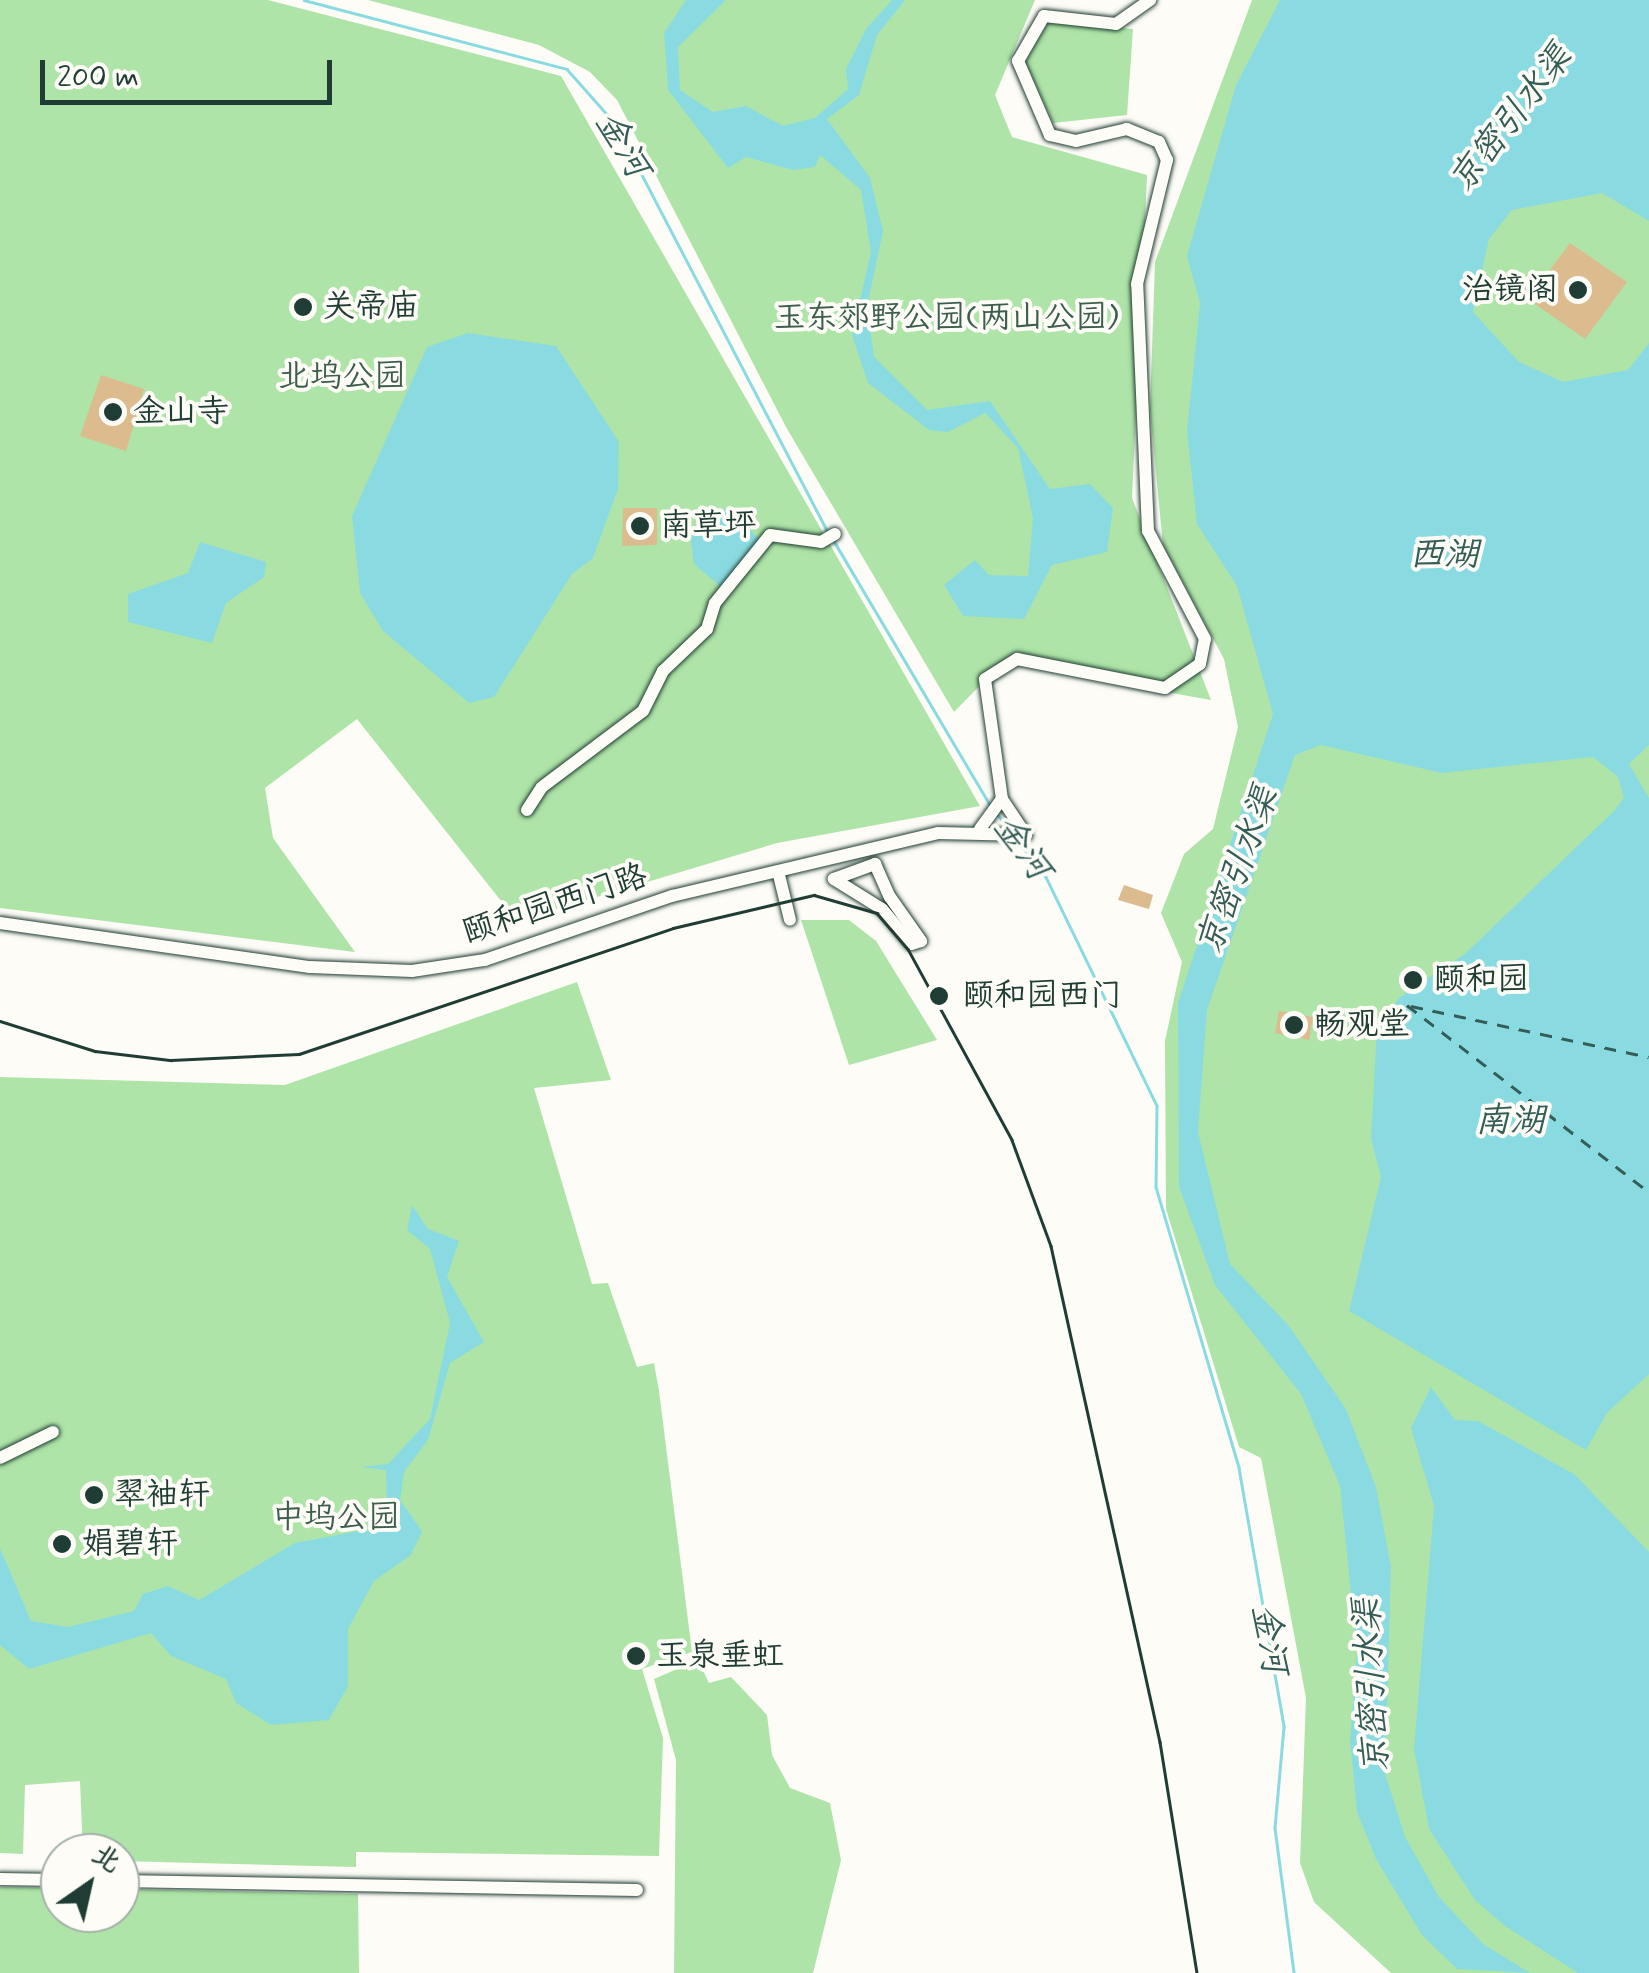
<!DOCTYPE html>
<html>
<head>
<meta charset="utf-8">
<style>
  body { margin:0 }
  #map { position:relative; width:1649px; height:1973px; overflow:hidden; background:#fdfcf7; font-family:Mynerve,"LXGW WenKai TC",sans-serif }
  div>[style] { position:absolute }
  .green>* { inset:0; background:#aee4a7 }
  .water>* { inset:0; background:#8adbe1 }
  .stream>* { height:2.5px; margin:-1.25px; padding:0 1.25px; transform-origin:1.25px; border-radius:1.25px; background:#8adbe1 }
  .ferry>* { height:2.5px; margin-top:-1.25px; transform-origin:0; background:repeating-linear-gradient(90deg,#345d57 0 12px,transparent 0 22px) }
  .building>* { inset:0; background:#dcbc8f }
  .roads { filter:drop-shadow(0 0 2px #1f3d34) drop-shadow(0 0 2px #1f3d34) }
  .minor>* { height:12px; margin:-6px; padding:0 6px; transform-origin:6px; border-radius:6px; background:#fdfcf7 }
  .tram>* { height:2.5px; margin:-1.25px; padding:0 1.25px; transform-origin:1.25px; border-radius:1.25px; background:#1f3d34 }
  .dots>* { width:28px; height:28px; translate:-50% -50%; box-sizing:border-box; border:5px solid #fdfcf7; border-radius:50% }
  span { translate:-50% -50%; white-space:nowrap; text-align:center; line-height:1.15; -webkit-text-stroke:8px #fdfcf7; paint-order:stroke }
  .poi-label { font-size:32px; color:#1f3d34 }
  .right { translate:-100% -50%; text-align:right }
  .left { translate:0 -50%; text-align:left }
  .park-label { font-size:32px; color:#3c5e4b }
  .street-label { font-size:32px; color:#1f3d34 }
  .water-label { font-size:35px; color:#345d57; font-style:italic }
  .north { position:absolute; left:40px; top:1833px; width:100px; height:100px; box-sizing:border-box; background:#fdfcf7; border:2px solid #a4b0a9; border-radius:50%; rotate:34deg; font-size:28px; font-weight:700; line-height:40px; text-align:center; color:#1f3d34 }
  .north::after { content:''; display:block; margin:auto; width:35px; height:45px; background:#1f3d34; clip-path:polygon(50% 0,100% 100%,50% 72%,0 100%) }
  .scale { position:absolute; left:40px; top:60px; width:292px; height:45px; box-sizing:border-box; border:5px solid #1f3d34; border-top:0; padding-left:12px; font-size:30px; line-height:35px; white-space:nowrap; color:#1f3d34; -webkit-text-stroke:8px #fdfcf7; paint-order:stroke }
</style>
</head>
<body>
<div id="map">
  <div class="green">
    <div style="clip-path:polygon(0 0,268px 0,561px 76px,980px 806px,777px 843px,517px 921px,357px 719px,265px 788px,273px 838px,355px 952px,0 908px)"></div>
    <div style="clip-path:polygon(368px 0,1035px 0,995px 95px,1012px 137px,1147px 175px,1132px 498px,1211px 700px,1002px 663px,954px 712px,786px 427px,617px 100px,590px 72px,539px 45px)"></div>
    <div style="clip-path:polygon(1252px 0,1649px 0,1649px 1973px,1391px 1973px,1314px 1902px,1300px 1863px,1306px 1698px,1261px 1458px,1239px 1447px,1166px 1209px,1165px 1041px,1182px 962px,1161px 913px,1184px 854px,1213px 829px,1238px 727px,1224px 659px,1163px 545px,1150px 410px,1155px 262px)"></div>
    <div style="clip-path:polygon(1048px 22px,1133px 29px,1127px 115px,1053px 123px,1025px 62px)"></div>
    <div style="clip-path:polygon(801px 920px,849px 920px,876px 941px,937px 1040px,849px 1065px)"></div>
    <div style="clip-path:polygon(577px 982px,611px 1080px,534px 1088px,592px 1284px,608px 1283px,637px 1367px,654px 1363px,659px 1391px,692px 1652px,642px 1669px,663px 1738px,659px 1856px,356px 1852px,356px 1867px,120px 1861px,120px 1853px,83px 1853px,80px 1781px,25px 1785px,23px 1854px,0 1853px,0 1077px,285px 1085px)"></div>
    <div style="clip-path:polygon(698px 1660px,709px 1683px,731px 1677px,767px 1715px,772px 1755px,790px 1788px,830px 1803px,841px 1860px,813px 1973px,674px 1973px,676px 1760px,654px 1679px)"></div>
    <div style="clip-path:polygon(0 1887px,60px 1888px,60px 1913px,120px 1913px,120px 1889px,358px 1894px,359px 1973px,0 1973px)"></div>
  </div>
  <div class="water">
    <div style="clip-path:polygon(686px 0,726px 0,678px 47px,680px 90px,713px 112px,746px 106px,783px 126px,815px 118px,848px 89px,846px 69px,866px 29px,892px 0,905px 0,877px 35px,859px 95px,827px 119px,870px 178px,883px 231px,867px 307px,874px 357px,927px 410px,990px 401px,1050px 489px,1090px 484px,1113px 508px,1107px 552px,1052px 565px,1024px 619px,963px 616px,944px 585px,975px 560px,989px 575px,1028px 576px,1033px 518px,1018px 448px,985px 413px,948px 432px,929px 430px,868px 383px,852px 335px,871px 252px,861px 190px,820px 155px,815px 167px,793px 170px,746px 157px,728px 168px,668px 90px,664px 33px)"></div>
    <div style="clip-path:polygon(1280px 0,1649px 0,1649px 221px,1602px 193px,1512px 210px,1489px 239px,1473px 312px,1519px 362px,1563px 382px,1628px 370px,1649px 343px,1649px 745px,1629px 764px,1649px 798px,1649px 1374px,1607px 1413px,1586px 1450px,1349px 1311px,1381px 1177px,1371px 1139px,1377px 1027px,1400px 997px,1466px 953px,1614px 811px,1624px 798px,1618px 777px,1593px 757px,1442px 773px,1321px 745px,1295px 755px,1207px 1010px,1198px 1132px,1230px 1264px,1289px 1326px,1346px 1409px,1376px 1487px,1391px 1567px,1385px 1773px,1405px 1837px,1439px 1897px,1483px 1944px,1530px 1973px,1457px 1969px,1422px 1935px,1376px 1859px,1357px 1812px,1350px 1740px,1357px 1652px,1340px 1486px,1301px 1394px,1215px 1285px,1179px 1187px,1178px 1003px,1273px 714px,1237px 586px,1197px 524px,1187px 431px,1200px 303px,1187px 256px,1236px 85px)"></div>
    <div style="clip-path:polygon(468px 333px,556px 346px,619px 442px,618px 489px,593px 558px,572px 574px,494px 697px,469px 703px,383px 631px,360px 593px,352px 516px,427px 347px)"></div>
    <div style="clip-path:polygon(731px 506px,760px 541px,721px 587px,694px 564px,691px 541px,696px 524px)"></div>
    <div style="clip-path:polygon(200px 542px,266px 562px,264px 577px,226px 603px,212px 643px,128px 622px,128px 594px,188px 573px)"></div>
    <div style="clip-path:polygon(412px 1205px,428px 1229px,459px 1241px,447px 1277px,484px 1342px,450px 1363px,428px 1440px,404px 1472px,400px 1500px,422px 1531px,411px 1555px,374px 1581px,348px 1629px,348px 1686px,329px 1720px,271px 1725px,236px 1703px,226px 1679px,171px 1656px,151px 1633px,29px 1669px,0 1645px,0 1548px,31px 1621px,68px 1627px,134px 1611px,143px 1594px,168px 1586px,199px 1600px,295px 1543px,370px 1529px,387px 1511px,386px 1470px,361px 1467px,388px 1464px,430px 1419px,450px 1323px,430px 1249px,407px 1230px)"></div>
    <div style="clip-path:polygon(1431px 1387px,1455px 1420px,1478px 1421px,1574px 1474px,1649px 1552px,1649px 1973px,1578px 1973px,1505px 1926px,1475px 1900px,1429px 1829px,1414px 1749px,1434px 1506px,1411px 1428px)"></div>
  </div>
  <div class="stream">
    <div style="left:304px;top:0;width:272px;rotate:14.7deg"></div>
    <div style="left:567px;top:69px;width:72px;rotate:48.4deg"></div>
    <div style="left:615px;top:123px;width:459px;rotate:62.5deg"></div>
    <div style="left:834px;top:541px;width:307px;rotate:59.4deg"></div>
    <div style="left:998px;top:815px;width:18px;rotate:52deg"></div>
    <div style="left:1017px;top:839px;width:48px;rotate:52.7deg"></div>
    <div style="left:1046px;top:877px;width:254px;rotate:64.1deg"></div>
    <div style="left:1157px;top:1106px;width:81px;rotate:90.7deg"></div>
    <div style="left:1156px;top:1187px;width:293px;rotate:73.5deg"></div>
    <div style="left:1239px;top:1468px;width:263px;rotate:80.1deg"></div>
    <div style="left:1284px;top:1727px;width:101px;rotate:95.1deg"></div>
    <div style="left:1275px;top:1828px;width:146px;rotate:82.5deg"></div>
  </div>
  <div class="ferry">
    <div style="left:1407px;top:1005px;width:306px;rotate:37.7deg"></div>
    <div style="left:1411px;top:1006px;width:243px;rotate:12.1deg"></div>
  </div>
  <div class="building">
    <div style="clip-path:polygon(1570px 243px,1627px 282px,1585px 339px,1528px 299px)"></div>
    <div style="clip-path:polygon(101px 375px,144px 389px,126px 451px,80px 436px)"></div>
    <div style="clip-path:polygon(623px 508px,657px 508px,657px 545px,622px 546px)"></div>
    <div style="clip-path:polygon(1124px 885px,1153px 895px,1149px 909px,1118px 900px)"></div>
    <div style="clip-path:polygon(1279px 1011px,1313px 1017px,1309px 1040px,1275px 1033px)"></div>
  </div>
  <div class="roads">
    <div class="minor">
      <div style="left:527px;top:810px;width:27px;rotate:-57deg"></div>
      <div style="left:542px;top:787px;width:126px;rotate:-37deg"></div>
      <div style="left:643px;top:711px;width:45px;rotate:-63.4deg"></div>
      <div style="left:663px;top:671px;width:61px;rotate:-43.7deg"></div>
      <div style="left:707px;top:629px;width:27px;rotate:-73deg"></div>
      <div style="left:715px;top:603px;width:87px;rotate:-51deg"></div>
      <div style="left:770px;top:535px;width:51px;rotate:7.8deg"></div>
      <div style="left:821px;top:542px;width:16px;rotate:-30deg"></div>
      <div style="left:980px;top:829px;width:37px;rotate:-54deg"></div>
      <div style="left:1026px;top:835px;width:43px;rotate:-123.7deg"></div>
      <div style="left:1002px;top:799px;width:121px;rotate:-98.1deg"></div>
      <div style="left:985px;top:679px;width:38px;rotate:-32deg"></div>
      <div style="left:1017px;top:659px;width:151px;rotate:11.1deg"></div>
      <div style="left:1165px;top:688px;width:42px;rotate:-34.4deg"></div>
      <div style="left:1200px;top:664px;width:25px;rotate:-79deg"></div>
      <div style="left:1205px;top:639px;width:122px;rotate:-117.8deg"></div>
      <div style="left:1148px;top:531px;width:247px;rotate:-92.5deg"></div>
      <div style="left:1137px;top:284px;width:128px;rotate:-76.4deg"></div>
      <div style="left:1167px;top:160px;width:20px;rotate:-114deg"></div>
      <div style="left:1159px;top:142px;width:35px;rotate:-158deg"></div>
      <div style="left:1127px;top:129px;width:52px;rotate:166.8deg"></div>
      <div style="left:1076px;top:141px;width:27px;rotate:-167deg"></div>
      <div style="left:1050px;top:135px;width:81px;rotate:-113.4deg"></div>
      <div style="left:1018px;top:61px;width:52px;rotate:-60deg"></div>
      <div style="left:1044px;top:16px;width:72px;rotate:6.3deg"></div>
      <div style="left:1116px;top:24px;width:42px;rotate:-35.2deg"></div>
      <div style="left:875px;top:864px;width:36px;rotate:66deg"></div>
      <div style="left:890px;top:897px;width:54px;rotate:54.8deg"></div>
      <div style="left:921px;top:941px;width:10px;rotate:163deg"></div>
      <div style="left:911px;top:944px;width:45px;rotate:-129.6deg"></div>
      <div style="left:882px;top:909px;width:57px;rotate:-148deg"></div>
      <div style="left:834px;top:879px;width:44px;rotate:-20.1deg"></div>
      <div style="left:778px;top:871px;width:50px;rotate:76.2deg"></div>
      <div style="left:0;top:923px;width:313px;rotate:8.1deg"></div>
      <div style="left:310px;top:967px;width:102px;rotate:2.2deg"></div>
      <div style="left:412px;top:971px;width:74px;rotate:-8.6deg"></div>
      <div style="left:485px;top:960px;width:198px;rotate:-18.9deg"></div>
      <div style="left:672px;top:896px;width:273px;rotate:-13.3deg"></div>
      <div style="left:938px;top:833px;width:88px;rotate:1.3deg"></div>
      <div style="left:0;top:1458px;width:59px;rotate:-26.1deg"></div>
      <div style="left:0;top:1879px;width:60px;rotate:1deg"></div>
      <div style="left:120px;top:1881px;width:517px;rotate:1deg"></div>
    </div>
  </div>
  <div class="tram">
    <div style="left:0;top:1021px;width:100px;rotate:17.5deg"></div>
    <div style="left:95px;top:1051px;width:77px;rotate:6.8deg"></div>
    <div style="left:171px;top:1060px;width:128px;rotate:-2.7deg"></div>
    <div style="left:299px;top:1054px;width:395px;rotate:-18.6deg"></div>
    <div style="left:673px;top:928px;width:145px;rotate:-13.2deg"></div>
    <div style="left:814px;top:895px;width:66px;rotate:15.9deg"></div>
    <div style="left:877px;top:913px;width:48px;rotate:49.3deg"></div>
    <div style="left:908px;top:949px;width:217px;rotate:61.4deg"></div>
    <div style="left:1012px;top:1140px;width:113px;rotate:69.8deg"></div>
    <div style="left:1051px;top:1246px;width:508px;rotate:77.61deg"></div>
    <div style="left:1160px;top:1742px;width:234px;rotate:80.9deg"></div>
  </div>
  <div class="dots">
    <div style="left:1578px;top:290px;background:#1f3d34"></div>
    <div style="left:303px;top:307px;background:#1f3d34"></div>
    <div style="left:113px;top:412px;background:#1f3d34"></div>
    <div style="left:640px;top:526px;background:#1f3d34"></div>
    <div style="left:1413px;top:980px;background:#1f3d34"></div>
    <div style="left:939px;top:996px;background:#1f3d34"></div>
    <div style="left:1294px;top:1025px;background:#1f3d34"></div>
    <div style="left:94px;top:1495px;background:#1f3d34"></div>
    <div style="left:62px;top:1544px;background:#1f3d34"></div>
    <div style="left:636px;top:1656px;background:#1f3d34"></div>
  </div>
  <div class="poi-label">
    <span class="right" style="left:1558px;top:290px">治镜阁</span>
    <span class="left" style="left:323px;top:307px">关帝庙</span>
    <span class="left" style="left:133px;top:412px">金山寺</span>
    <span class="left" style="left:660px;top:526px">南草坪</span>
    <span class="left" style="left:1433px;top:980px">颐和园</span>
    <span class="left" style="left:962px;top:996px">颐和园西门</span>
    <span class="left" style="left:1314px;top:1025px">畅观堂</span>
    <span class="left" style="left:114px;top:1495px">翠袖轩</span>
    <span class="left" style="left:82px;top:1544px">娟碧轩</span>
    <span class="left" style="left:656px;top:1656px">玉泉垂虹</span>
  </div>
  <div class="park-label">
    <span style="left:946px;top:318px">玉东郊野公园(两山公园)</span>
    <span style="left:342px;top:377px">北坞公园</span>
    <span style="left:336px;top:1518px">中坞公园</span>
  </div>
  <div class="street-label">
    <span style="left:555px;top:905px;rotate:-18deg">颐和园西门路</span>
  </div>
  <div class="water-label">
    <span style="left:1511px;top:119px;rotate:-52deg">京密引水渠</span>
    <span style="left:622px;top:145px;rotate:59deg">金河</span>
    <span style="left:1444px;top:555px">西湖</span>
    <span style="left:1022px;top:848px;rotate:54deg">金河</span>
    <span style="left:1238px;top:871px;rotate:-70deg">京密引水渠</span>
    <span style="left:1510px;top:1121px">南湖</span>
    <span style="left:1269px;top:1639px;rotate:80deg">金河</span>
    <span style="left:1372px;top:1686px;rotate:-93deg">京密引水渠</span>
  </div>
  <div class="north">北</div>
  <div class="scale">200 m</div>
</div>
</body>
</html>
